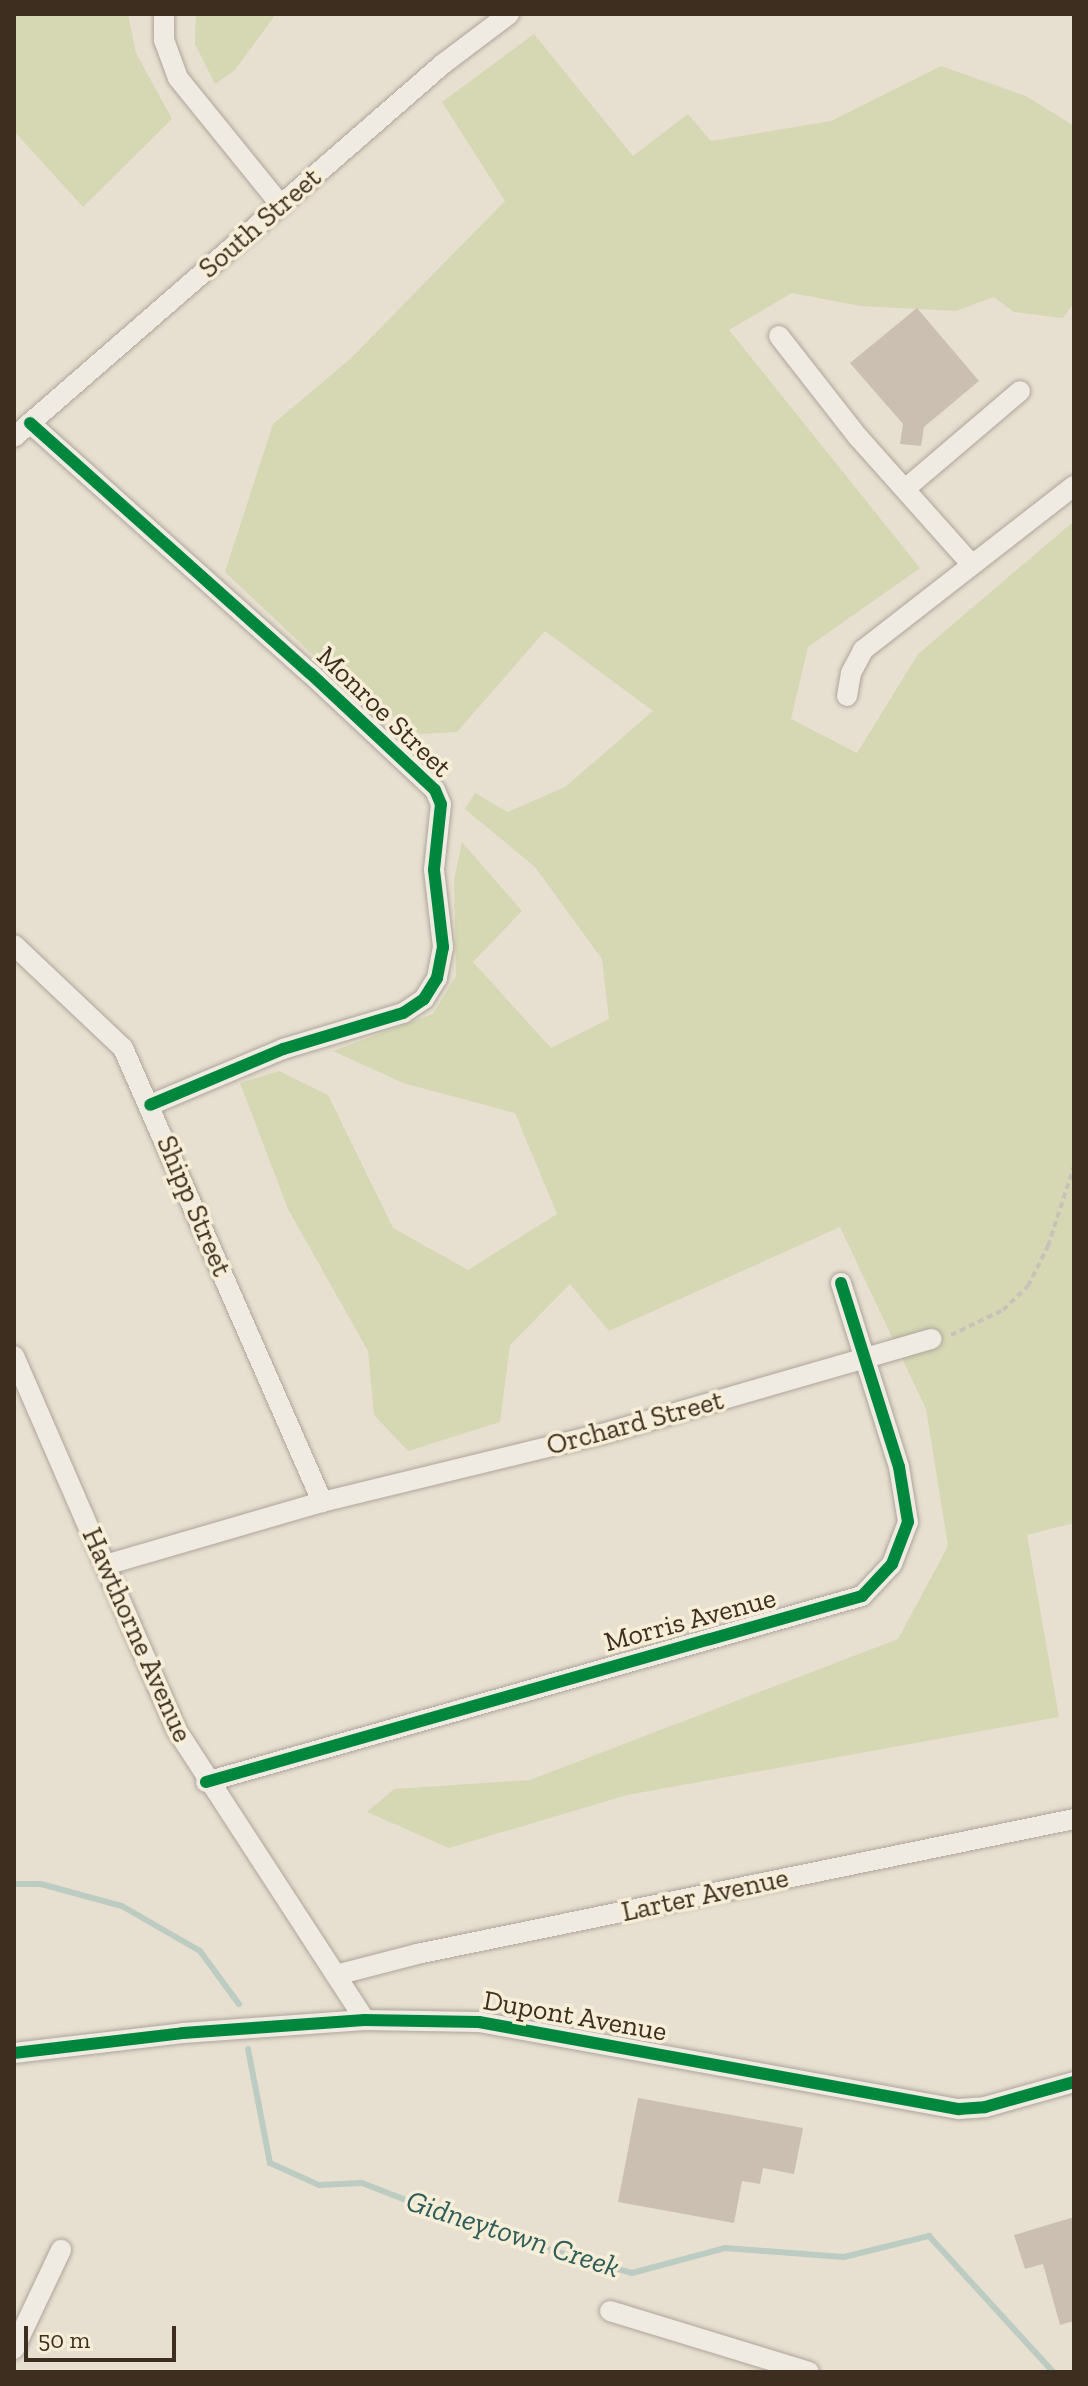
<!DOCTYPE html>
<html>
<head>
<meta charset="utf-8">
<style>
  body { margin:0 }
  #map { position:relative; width:1088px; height:2386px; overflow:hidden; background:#e7e0d1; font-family:"Zilla Slab",serif }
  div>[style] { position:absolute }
  .green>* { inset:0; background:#d6d7b3 }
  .stream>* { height:6px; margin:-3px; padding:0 3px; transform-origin:3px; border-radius:3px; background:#bcccc2 }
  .building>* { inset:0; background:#cbbfb2 }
  .path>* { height:4px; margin-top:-2px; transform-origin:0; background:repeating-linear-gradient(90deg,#c8c2b9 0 6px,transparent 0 10px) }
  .roads { filter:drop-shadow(0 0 2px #ada599) drop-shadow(0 0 2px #ada599) }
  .minor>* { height:20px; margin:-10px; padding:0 10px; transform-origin:10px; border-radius:10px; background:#efebe3 }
  .cycleway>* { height:12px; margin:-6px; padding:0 6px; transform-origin:6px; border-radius:6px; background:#00873e }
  span { translate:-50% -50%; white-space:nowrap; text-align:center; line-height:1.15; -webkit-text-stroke:7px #f7eed8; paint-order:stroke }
  .street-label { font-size:28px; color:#3d2e20 }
  .water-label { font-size:30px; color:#2f5d5a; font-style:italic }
  .frame { position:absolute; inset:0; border:16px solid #3d2e20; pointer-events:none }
  .scale { position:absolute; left:24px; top:2326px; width:152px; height:36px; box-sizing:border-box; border:4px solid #3d2e20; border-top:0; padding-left:10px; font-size:24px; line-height:28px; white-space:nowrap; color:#3d2e20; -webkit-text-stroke:6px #f7eed8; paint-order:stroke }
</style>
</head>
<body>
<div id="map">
  <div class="green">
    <div style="clip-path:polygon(14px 14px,128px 14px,136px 53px,172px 119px,83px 207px,14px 131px)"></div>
    <div style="clip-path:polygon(196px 14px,276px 14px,235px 70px,215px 84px,195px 44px)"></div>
    <div style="clip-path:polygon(534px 34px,633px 156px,688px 114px,711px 141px,831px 121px,941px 66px,1026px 96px,1074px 126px,1074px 303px,1063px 318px,1014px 312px,994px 297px,956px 311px,860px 306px,792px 293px,729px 330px,920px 568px,808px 647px,791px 719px,857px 753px,918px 654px,1074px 521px,1074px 1523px,1027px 1535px,1059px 1717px,627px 1795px,449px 1848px,367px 1812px,394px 1789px,530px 1780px,898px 1639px,948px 1546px,926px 1409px,840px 1227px,609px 1331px,570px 1284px,510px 1345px,500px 1422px,408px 1451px,374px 1415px,368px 1351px,288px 1209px,240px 1083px,279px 1071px,328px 1095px,393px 1228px,468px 1270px,557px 1214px,515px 1113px,403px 1083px,333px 1051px,433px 1014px,456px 976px,454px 880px,462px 842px,522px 911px,473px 962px,551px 1048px,609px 1019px,602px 959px,535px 867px,465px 809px,475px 793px,508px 812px,565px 787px,653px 711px,545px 631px,457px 732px,420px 734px,346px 686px,225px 572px,273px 424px,350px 359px,505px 201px,442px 102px)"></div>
  </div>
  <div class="stream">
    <div style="left:14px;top:1884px;width:27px"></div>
    <div style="left:41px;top:1884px;width:84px;rotate:15.2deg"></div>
    <div style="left:122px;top:1906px;width:90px;rotate:30deg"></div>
    <div style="left:200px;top:1951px;width:66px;rotate:53.7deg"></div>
    <div style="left:248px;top:2049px;width:116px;rotate:79.1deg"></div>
    <div style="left:270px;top:2163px;width:54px;rotate:24.2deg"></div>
    <div style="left:319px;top:2185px;width:43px;rotate:-2.7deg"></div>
    <div style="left:362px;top:2183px;width:138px;rotate:21.2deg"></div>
    <div style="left:491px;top:2233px;width:147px;rotate:15.8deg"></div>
    <div style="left:632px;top:2273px;width:96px;rotate:-15deg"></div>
    <div style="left:725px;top:2248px;width:119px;rotate:4.3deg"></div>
    <div style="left:844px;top:2257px;width:88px;rotate:-13.9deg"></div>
    <div style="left:929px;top:2236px;width:184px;rotate:47.6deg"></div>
  </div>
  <div class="building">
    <div style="clip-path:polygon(917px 308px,979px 381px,924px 427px,921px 446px,900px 444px,903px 424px,850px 363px)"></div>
    <div style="clip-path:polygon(638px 2098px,803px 2128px,794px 2174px,763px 2168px,760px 2184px,742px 2181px,734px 2223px,618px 2202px)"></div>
    <div style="clip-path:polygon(1074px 2217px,1074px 2321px,1060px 2325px,1043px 2264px,1025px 2269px,1014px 2235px)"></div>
  </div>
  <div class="path">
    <div style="left:951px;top:1335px;width:58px;rotate:-25.7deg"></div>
    <div style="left:1003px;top:1310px;width:35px;rotate:-44deg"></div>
    <div style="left:1028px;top:1286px;width:45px;rotate:-63.4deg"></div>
    <div style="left:1048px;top:1246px;width:84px;rotate:-72deg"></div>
  </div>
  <div class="roads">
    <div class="minor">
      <div style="left:164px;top:14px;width:26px;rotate:90deg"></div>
      <div style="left:164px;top:40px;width:40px;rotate:69.8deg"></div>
      <div style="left:178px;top:78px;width:164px;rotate:51deg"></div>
      <div style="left:779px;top:336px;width:128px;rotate:52deg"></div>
      <div style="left:858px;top:437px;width:171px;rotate:48.3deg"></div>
      <div style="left:30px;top:423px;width:375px;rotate:41.8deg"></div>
      <div style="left:310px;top:673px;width:171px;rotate:43.1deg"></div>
      <div style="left:435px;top:790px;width:15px;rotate:67deg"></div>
      <div style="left:441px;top:804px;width:66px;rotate:96.1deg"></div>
      <div style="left:434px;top:870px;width:78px;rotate:83.3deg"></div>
      <div style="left:443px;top:947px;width:32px;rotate:101deg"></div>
      <div style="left:437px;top:978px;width:25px;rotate:122deg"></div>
      <div style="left:424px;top:999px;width:25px;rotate:146deg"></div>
      <div style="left:403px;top:1013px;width:125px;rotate:163.3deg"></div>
      <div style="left:283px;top:1049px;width:144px;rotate:157.2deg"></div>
      <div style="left:14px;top:437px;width:568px;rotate:-41.01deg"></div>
      <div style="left:443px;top:64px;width:83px;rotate:-37.1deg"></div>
      <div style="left:905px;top:489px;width:151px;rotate:-40.4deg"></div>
      <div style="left:847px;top:696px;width:23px;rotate:-80deg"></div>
      <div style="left:851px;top:673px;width:26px;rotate:-62deg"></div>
      <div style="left:863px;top:650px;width:267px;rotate:-37.9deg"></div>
      <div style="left:14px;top:945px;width:150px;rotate:43.4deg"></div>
      <div style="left:123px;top:1048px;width:496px;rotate:66.3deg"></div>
      <div style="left:14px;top:1356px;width:407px;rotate:66.5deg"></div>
      <div style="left:176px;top:1729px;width:347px;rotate:57deg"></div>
      <div style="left:105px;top:1565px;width:226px;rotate:-16.2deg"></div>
      <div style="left:322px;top:1502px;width:288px;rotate:-13.7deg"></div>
      <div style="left:602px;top:1434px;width:343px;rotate:-16.1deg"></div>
      <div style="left:206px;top:1782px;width:682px;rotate:-15.83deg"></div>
      <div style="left:862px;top:1596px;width:44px;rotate:-46.8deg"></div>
      <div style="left:892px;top:1564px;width:45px;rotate:-69.1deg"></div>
      <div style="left:908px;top:1522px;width:56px;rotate:-99.3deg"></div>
      <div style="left:899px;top:1467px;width:193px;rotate:-107.5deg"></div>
      <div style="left:336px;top:1975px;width:84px;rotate:-14.5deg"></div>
      <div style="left:417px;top:1954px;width:671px;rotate:-11.61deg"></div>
      <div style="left:14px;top:2053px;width:170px;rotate:-6.7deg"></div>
      <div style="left:183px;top:2033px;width:182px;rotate:-4.1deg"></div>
      <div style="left:365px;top:2020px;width:114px;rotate:1deg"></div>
      <div style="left:479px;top:2022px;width:488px;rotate:10.3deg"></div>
      <div style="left:959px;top:2109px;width:26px;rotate:-4deg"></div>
      <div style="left:985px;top:2107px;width:92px;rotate:-15.7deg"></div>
      <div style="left:610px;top:2311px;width:208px;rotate:17deg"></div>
      <div style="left:14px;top:2349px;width:110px;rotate:-64.6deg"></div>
    </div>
  </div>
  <div class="cycleway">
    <div style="left:30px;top:423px;width:375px;rotate:41.8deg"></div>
    <div style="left:310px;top:673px;width:171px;rotate:43.1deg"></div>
    <div style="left:435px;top:790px;width:15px;rotate:67deg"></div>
    <div style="left:441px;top:804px;width:66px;rotate:96.1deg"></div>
    <div style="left:434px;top:870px;width:78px;rotate:83.3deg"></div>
    <div style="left:443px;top:947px;width:32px;rotate:101deg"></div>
    <div style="left:437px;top:978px;width:25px;rotate:122deg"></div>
    <div style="left:424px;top:999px;width:25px;rotate:146deg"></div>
    <div style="left:403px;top:1013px;width:125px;rotate:163.3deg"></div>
    <div style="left:283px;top:1049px;width:144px;rotate:157.2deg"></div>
    <div style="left:206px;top:1782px;width:682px;rotate:-15.83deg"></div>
    <div style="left:862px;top:1596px;width:44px;rotate:-46.8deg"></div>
    <div style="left:892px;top:1564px;width:45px;rotate:-69.1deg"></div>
    <div style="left:908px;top:1522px;width:56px;rotate:-99.3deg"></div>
    <div style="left:899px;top:1467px;width:193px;rotate:-107.5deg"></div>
    <div style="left:14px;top:2053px;width:170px;rotate:-6.7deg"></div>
    <div style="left:183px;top:2033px;width:182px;rotate:-4.1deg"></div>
    <div style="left:365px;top:2020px;width:114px;rotate:1deg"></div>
    <div style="left:479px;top:2022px;width:488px;rotate:10.3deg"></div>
    <div style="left:959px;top:2109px;width:26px;rotate:-4deg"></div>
    <div style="left:985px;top:2107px;width:92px;rotate:-15.7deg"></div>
  </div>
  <div class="street-label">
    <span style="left:260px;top:223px;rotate:-41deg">South Street</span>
    <span style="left:384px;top:712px;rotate:44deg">Monroe Street</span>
    <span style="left:194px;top:1206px;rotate:67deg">Shipp Street</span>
    <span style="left:635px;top:1423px;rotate:-15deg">Orchard Street</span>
    <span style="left:690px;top:1620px;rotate:-15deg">Morris Avenue</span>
    <span style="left:137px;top:1635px;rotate:66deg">Hawthorne Avenue</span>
    <span style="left:705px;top:1895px;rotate:-12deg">Larter Avenue</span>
    <span style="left:575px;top:2016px;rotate:10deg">Dupont Avenue</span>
  </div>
  <div class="water-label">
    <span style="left:513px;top:2234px;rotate:18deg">Gidneytown Creek</span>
  </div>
  <div class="frame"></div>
  <div class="scale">50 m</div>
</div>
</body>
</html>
